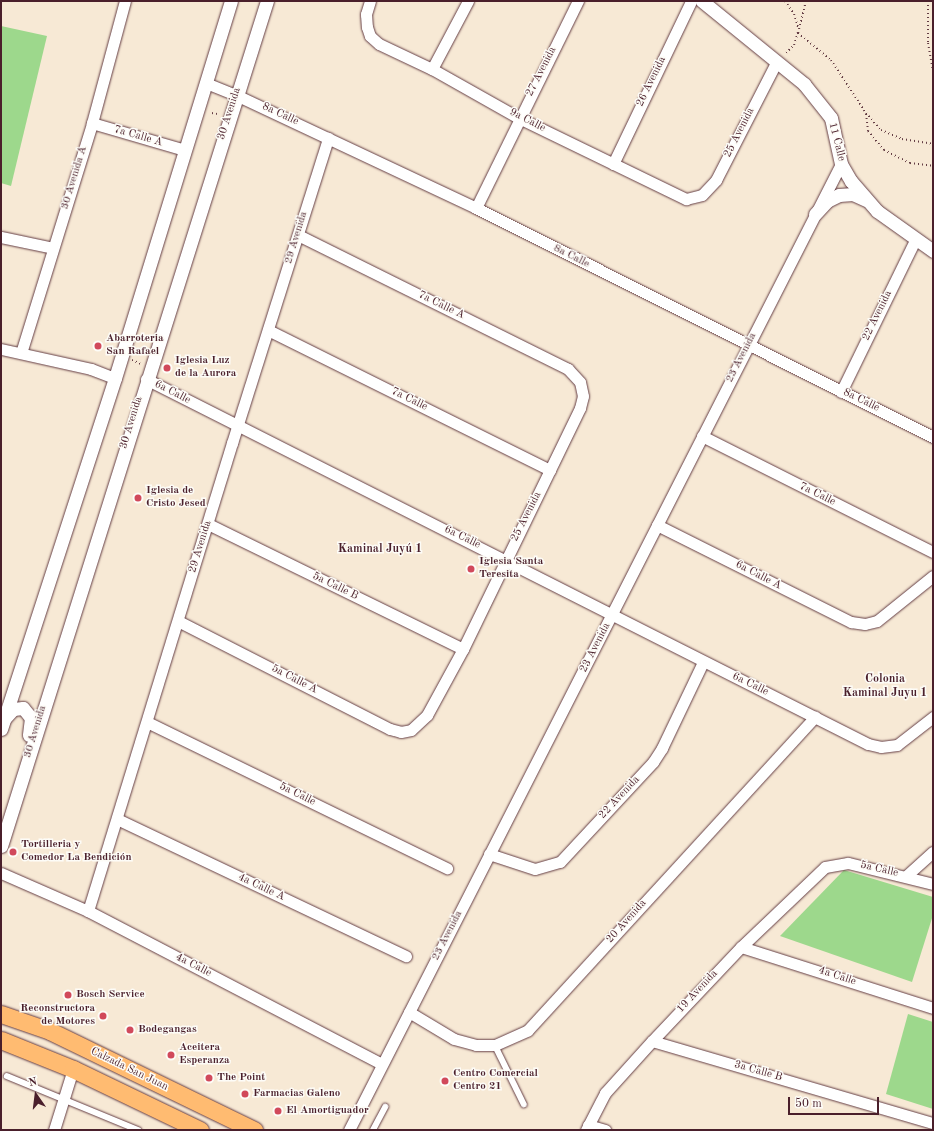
<!DOCTYPE html>
<html>
<head>
<meta charset="utf-8">
<style>
  body { margin:0 }
  #map { position:relative; width:934px; height:1131px; overflow:hidden; background:#f7e9d5; font-family:"Old Standard TT",serif }
  div>[style] { position:absolute }
  .green>* { inset:0; background:#9dd88c }
  .path>* { height:2px; margin-top:-1px; transform-origin:0; background:repeating-linear-gradient(90deg,#643d44 0 1px,transparent 0 4px) }
  .roads { filter:drop-shadow(0 0 1px #643d44) drop-shadow(0 0 1px #643d44) }
  .service>* { height:5.5px; margin:-2.75px; padding:0 2.75px; transform-origin:2.75px; border-radius:2.75px; background:#fff }
  .minor>* { height:11px; margin:-5.5px; padding:0 5.5px; transform-origin:5.5px; border-radius:5.5px; background:#fff }
  .tertiary>* { height:13px; margin:-6.5px; padding:0 6.5px; transform-origin:6.5px; border-radius:6.5px; background:#fff }
  .primary>* { height:17px; margin:-8.5px; padding:0 8.5px; transform-origin:8.5px; border-radius:8.5px; background:#ffbb71 }
  .dots>* { width:11px; height:11px; translate:-50% -50%; box-sizing:border-box; border:2px solid #fdfcf7; border-radius:50% }
  span { translate:-50% -50%; white-space:nowrap; text-align:center; line-height:1.15; -webkit-text-stroke:3px #fdfcf7; paint-order:stroke }
  .street-label { font-size:11px; color:#4a1f2b }
  .poi-label { font-size:11px; color:#4a1f2b; font-weight:700 }
  .left { translate:0 -50%; text-align:left }
  .right { translate:-100% -50%; text-align:right }
  .neighbourhood-label { font-size:12px; color:#4a1f2b; font-weight:700 }
  .frame { position:absolute; inset:0; border:2px solid #4a1f2b; pointer-events:none }
  .north { position:absolute; left:16px; top:1075px; width:40px; height:40px; -webkit-text-stroke:3px #fdfcf7; paint-order:stroke; rotate:346deg; font-size:11px; font-weight:700; line-height:16px; text-align:center; color:#4a1f2b }
  .north::after { content:''; display:block; margin:auto; width:14px; height:18px; background:#4a1f2b; clip-path:polygon(50% 0,100% 100%,50% 72%,0 100%) }
  .scale { position:absolute; left:788px; top:1097px; width:91px; height:18px; box-sizing:border-box; border:2px solid #4a1f2b; border-top:0; padding-left:5px; font-size:12px; line-height:14px; white-space:nowrap; color:#4a1f2b; -webkit-text-stroke:3px #fdfcf7; paint-order:stroke }
</style>
</head>
<body>
<div id="map">
  <div class="green">
    <div style="clip-path:polygon(1px 26px,47px 36px,11px 186px,1px 183px)"></div>
    <div style="clip-path:polygon(844px 870px,933px 897px,933px 915px,912px 982px,780px 936px)"></div>
    <div style="clip-path:polygon(908px 1014px,933px 1022px,933px 1109px,886px 1094px)"></div>
  </div>
  <div class="path">
    <div style="left:785px;top:1px;width:16px;rotate:55deg"></div>
    <div style="left:794px;top:14px;width:14px;rotate:73deg"></div>
    <div style="left:806px;top:1px;width:33px;rotate:104deg"></div>
    <div style="left:798px;top:33px;width:43px;rotate:39.3deg"></div>
    <div style="left:831px;top:60px;width:64px;rotate:56.6deg"></div>
    <div style="left:866px;top:113px;width:23px;rotate:49deg"></div>
    <div style="left:881px;top:130px;width:23px;rotate:23deg"></div>
    <div style="left:902px;top:139px;width:31px;rotate:9deg"></div>
    <div style="left:928px;top:1px;width:42px;rotate:90deg"></div>
    <div style="left:928px;top:43px;width:28px;rotate:80deg"></div>
    <div style="left:786px;top:53px;width:11px;rotate:-45deg"></div>
    <div style="left:794px;top:45px;width:14px;rotate:-73deg"></div>
    <div style="left:212px;top:113px;width:5px;rotate:11deg"></div>
    <div style="left:866px;top:114px;width:17px;rotate:83deg"></div>
    <div style="left:868px;top:131px;width:25px;rotate:50deg"></div>
    <div style="left:884px;top:150px;width:29px;rotate:27deg"></div>
    <div style="left:910px;top:163px;width:23px;rotate:7deg"></div>
    <div style="left:132px;top:360px;width:10px;rotate:24deg"></div>
  </div>
  <div class="roads">
    <div class="service">
      <div style="left:495px;top:1045px;width:66px;rotate:63.8deg"></div>
      <div style="left:7px;top:1076px;width:142px;rotate:22.4deg"></div>
      <div style="left:373px;top:1130px;width:26px;rotate:-62deg"></div>
    </div>
    <div class="minor">
      <div style="left:370px;top:1px;width:14px;rotate:107deg"></div>
      <div style="left:366px;top:14px;width:13px;rotate:86deg"></div>
      <div style="left:367px;top:27px;width:9px;rotate:72deg"></div>
      <div style="left:370px;top:36px;width:12px;rotate:42deg"></div>
      <div style="left:379px;top:44px;width:59px;rotate:25.3deg"></div>
      <div style="left:432px;top:69px;width:100px;rotate:29.4deg"></div>
      <div style="left:519px;top:118px;width:186px;rotate:25.9deg"></div>
      <div style="left:686px;top:199px;width:16px;rotate:-14deg"></div>
      <div style="left:702px;top:195px;width:21px;rotate:-47deg"></div>
      <div style="left:716px;top:180px;width:131px;rotate:-62.9deg"></div>
      <div style="left:432px;top:69px;width:77px;rotate:-62.1deg"></div>
      <div style="left:206px;top:83px;width:32px;rotate:22deg"></div>
      <div style="left:236px;top:95px;width:265px;rotate:25.2deg"></div>
      <div style="left:476px;top:208px;width:511px;rotate:26.62deg"></div>
      <div style="left:92px;top:123px;width:97px;rotate:16.2deg"></div>
      <div style="left:613px;top:164px;width:181px;rotate:-64.4deg"></div>
      <div style="left:476px;top:208px;width:231px;rotate:-63.8deg"></div>
      <div style="left:1px;top:237px;width:53px;rotate:11.9deg"></div>
      <div style="left:268px;top:330px;width:315px;rotate:26.4deg"></div>
      <div style="left:1px;top:349px;width:92px;rotate:12.5deg"></div>
      <div style="left:91px;top:369px;width:26px;rotate:21deg"></div>
      <div style="left:21px;top:353px;width:241px;rotate:-72.8deg"></div>
      <div style="left:92px;top:123px;width:126px;rotate:-74.9deg"></div>
      <div style="left:146px;top:379px;width:809px;rotate:26.82deg"></div>
      <div style="left:868px;top:744px;width:13px;rotate:13deg"></div>
      <div style="left:881px;top:747px;width:16px;rotate:-7deg"></div>
      <div style="left:897px;top:745px;width:46px;rotate:-37.9deg"></div>
      <div style="left:841px;top:392px;width:169px;rotate:-64deg"></div>
      <div style="left:702px;top:436px;width:258px;rotate:26.7deg"></div>
      <div style="left:208px;top:524px;width:284px;rotate:26.1deg"></div>
      <div style="left:657px;top:525px;width:217px;rotate:26.6deg"></div>
      <div style="left:851px;top:622px;width:14px;rotate:8deg"></div>
      <div style="left:865px;top:624px;width:12px;rotate:-14deg"></div>
      <div style="left:877px;top:621px;width:72px;rotate:-38.8deg"></div>
      <div style="left:178px;top:621px;width:238px;rotate:27deg"></div>
      <div style="left:390px;top:729px;width:11px;rotate:15deg"></div>
      <div style="left:401px;top:732px;width:10px;rotate:-11deg"></div>
      <div style="left:411px;top:730px;width:22px;rotate:-43deg"></div>
      <div style="left:427px;top:715px;width:75px;rotate:-61.4deg"></div>
      <div style="left:463px;top:649px;width:268px;rotate:-64.1deg"></div>
      <div style="left:580px;top:408px;width:12px;rotate:-76deg"></div>
      <div style="left:583px;top:396px;width:14px;rotate:-102deg"></div>
      <div style="left:580px;top:382px;width:18px;rotate:-133deg"></div>
      <div style="left:568px;top:369px;width:301px;rotate:-153.6deg"></div>
      <div style="left:147px;top:722px;width:334px;rotate:26deg"></div>
      <div style="left:117px;top:819px;width:320px;rotate:25.4deg"></div>
      <div style="left:489px;top:854px;width:48px;rotate:18.1deg"></div>
      <div style="left:535px;top:869px;width:26px;rotate:-16deg"></div>
      <div style="left:560px;top:862px;width:137px;rotate:-47.1deg"></div>
      <div style="left:653px;top:762px;width:17px;rotate:-57deg"></div>
      <div style="left:662px;top:748px;width:95px;rotate:-64.5deg"></div>
      <div style="left:1px;top:873px;width:95px;rotate:23.6deg"></div>
      <div style="left:88px;top:911px;width:331px;rotate:27.5deg"></div>
      <div style="left:906px;top:876px;width:36px;rotate:-42deg"></div>
      <div style="left:88px;top:911px;width:490px;rotate:-72.9deg"></div>
      <div style="left:232px;top:443px;width:320px;rotate:-72.5deg"></div>
      <div style="left:741px;top:947px;width:201px;rotate:17.6deg"></div>
      <div style="left:409px;top:1012px;width:52px;rotate:31deg"></div>
      <div style="left:454px;top:1039px;width:23px;rotate:15deg"></div>
      <div style="left:476px;top:1045px;width:19px"></div>
      <div style="left:495px;top:1045px;width:36px;rotate:-24deg"></div>
      <div style="left:528px;top:1030px;width:425px;rotate:-47.5deg"></div>
      <div style="left:652px;top:1041px;width:293px;rotate:16.3deg"></div>
      <div style="left:588px;top:1125px;width:18px;rotate:16deg"></div>
      <div style="left:54px;top:1130px;width:64px;rotate:-72.7deg"></div>
      <div style="left:349px;top:1130px;width:1084px;rotate:-63.01deg"></div>
      <div style="left:586px;top:1130px;width:42px;rotate:-62.8deg"></div>
      <div style="left:605px;top:1093px;width:70px;rotate:-47.9deg"></div>
      <div style="left:652px;top:1041px;width:129px;rotate:-46.6deg"></div>
      <div style="left:741px;top:947px;width:116px;rotate:-43.6deg"></div>
      <div style="left:825px;top:867px;width:23px;rotate:-10deg"></div>
      <div style="left:848px;top:863px;width:88px;rotate:13.9deg"></div>
    </div>
    <div class="tertiary">
      <div style="left:702px;top:1px;width:132px;rotate:39.1deg"></div>
      <div style="left:804px;top:84px;width:43px;rotate:51.5deg"></div>
      <div style="left:831px;top:118px;width:47px;rotate:77.7deg"></div>
      <div style="left:841px;top:164px;width:20px;rotate:60deg"></div>
      <div style="left:851px;top:181px;width:40px;rotate:49deg"></div>
      <div style="left:877px;top:211px;width:69px;rotate:35.5deg"></div>
      <div style="left:815px;top:214px;width:18px;rotate:-47deg"></div>
      <div style="left:827px;top:201px;width:13px;rotate:-27deg"></div>
      <div style="left:839px;top:195px;width:14px;rotate:-4deg"></div>
      <div style="left:853px;top:194px;width:14px;rotate:25deg"></div>
      <div style="left:5px;top:718px;width:12px;rotate:-48deg"></div>
      <div style="left:13px;top:709px;width:10px;rotate:-6deg"></div>
      <div style="left:23px;top:708px;width:13px;rotate:51deg"></div>
      <div style="left:31px;top:718px;width:17px;rotate:97deg"></div>
      <div style="left:1px;top:729px;width:369px;rotate:-72deg"></div>
      <div style="left:115px;top:378px;width:394px;rotate:-72.9deg"></div>
      <div style="left:1px;top:846px;width:886px;rotate:-72.53deg"></div>
    </div>
    <div class="primary">
      <div style="left:1px;top:1014px;width:52px;rotate:19.1deg"></div>
      <div style="left:50px;top:1031px;width:227px;rotate:25.9deg"></div>
      <div style="left:1px;top:1040px;width:78px;rotate:21.9deg"></div>
      <div style="left:73px;top:1069px;width:141px;rotate:25.7deg"></div>
    </div>
  </div>
  <div class="dots">
    <div style="left:98px;top:346px;background:#d1495b"></div>
    <div style="left:167px;top:368px;background:#d1495b"></div>
    <div style="left:138px;top:498px;background:#d1495b"></div>
    <div style="left:471px;top:569px;background:#d1495b"></div>
    <div style="left:13px;top:852px;background:#d1495b"></div>
    <div style="left:68px;top:995px;background:#d1495b"></div>
    <div style="left:103px;top:1016px;background:#d1495b"></div>
    <div style="left:130px;top:1030px;background:#d1495b"></div>
    <div style="left:171px;top:1055px;background:#d1495b"></div>
    <div style="left:209px;top:1078px;background:#d1495b"></div>
    <div style="left:445px;top:1081px;background:#d1495b"></div>
    <div style="left:245px;top:1094px;background:#d1495b"></div>
    <div style="left:278px;top:1111px;background:#d1495b"></div>
  </div>
  <div class="street-label">
    <span style="left:542px;top:72px;rotate:-63deg">27 Avenida</span>
    <span style="left:652px;top:82px;rotate:-64deg">26 Avenida</span>
    <span style="left:230px;top:114px;rotate:-72deg">30 Avenida</span>
    <span style="left:280px;top:115px;rotate:25deg">8a Calle</span>
    <span style="left:527px;top:121px;rotate:27deg">9a Calle</span>
    <span style="left:740px;top:133px;rotate:-63deg">25 Avenida</span>
    <span style="left:138px;top:137px;rotate:16deg">7a Calle A</span>
    <span style="left:836px;top:142px;rotate:76deg">11 Calle</span>
    <span style="left:75px;top:178px;rotate:-73deg">30 Avenida A</span>
    <span style="left:297px;top:238px;rotate:-73deg">29 Avenida</span>
    <span style="left:571px;top:257px;rotate:27deg">8a Calle</span>
    <span style="left:441px;top:306px;rotate:26deg">7a Calle A</span>
    <span style="left:878px;top:316px;rotate:-64deg">22 Avenida</span>
    <span style="left:742px;top:358px;rotate:-63deg">23 Avenida</span>
    <span style="left:172px;top:393px;rotate:27deg">6a Calle</span>
    <span style="left:409px;top:400px;rotate:26deg">7a Calle</span>
    <span style="left:861px;top:401px;rotate:26deg">8a Calle</span>
    <span style="left:132px;top:423px;rotate:-73deg">30 Avenida</span>
    <span style="left:817px;top:495px;rotate:26deg">7a Calle</span>
    <span style="left:527px;top:517px;rotate:-63deg">25 Avenida</span>
    <span style="left:462px;top:538px;rotate:26deg">6a Calle</span>
    <span style="left:201px;top:547px;rotate:-73deg">29 Avenida</span>
    <span style="left:758px;top:576px;rotate:27deg">6a Calle A</span>
    <span style="left:335px;top:587px;rotate:26deg">5a Calle B</span>
    <span style="left:596px;top:648px;rotate:-63deg">23 Avenida</span>
    <span style="left:294px;top:680px;rotate:27deg">5a Calle A</span>
    <span style="left:750px;top:685px;rotate:26deg">6a Calle</span>
    <span style="left:36px;top:732px;rotate:-73deg">30 Avenida</span>
    <span style="left:297px;top:795px;rotate:26deg">5a Calle</span>
    <span style="left:620px;top:798px;rotate:-47deg">22 Avenida</span>
    <span style="left:879px;top:870px;rotate:13deg">5a Calle</span>
    <span style="left:261px;top:888px;rotate:25deg">4a Calle A</span>
    <span style="left:627px;top:922px;rotate:-48deg">20 Avenida</span>
    <span style="left:448px;top:936px;rotate:-63deg">23 Avenida</span>
    <span style="left:193px;top:966px;rotate:27deg">4a Calle</span>
    <span style="left:837px;top:977px;rotate:18deg">4a Calle</span>
    <span style="left:698px;top:992px;rotate:-47deg">19 Avenida</span>
    <span style="left:129px;top:1070px;rotate:26deg">Calzada San Juan</span>
    <span style="left:758px;top:1072px;rotate:16deg">3a Calle B</span>
  </div>
  <div class="poi-label">
    <span class="left" style="left:106px;top:346px">Abarroteria<br>San Rafael</span>
    <span class="left" style="left:175px;top:368px">Iglesia Luz<br>de la Aurora</span>
    <span class="left" style="left:146px;top:498px">Iglesia de<br>Cristo Jesed</span>
    <span class="left" style="left:479px;top:569px">Iglesia Santa<br>Teresita</span>
    <span class="left" style="left:21px;top:852px">Tortilleria y<br>Comedor La Bendición</span>
    <span class="left" style="left:76px;top:995px">Bosch Service</span>
    <span class="right" style="left:95px;top:1016px">Reconstructora<br>de Motores</span>
    <span class="left" style="left:138px;top:1030px">Bodegangas</span>
    <span class="left" style="left:179px;top:1055px">Aceitera<br>Esperanza</span>
    <span class="left" style="left:453px;top:1081px">Centro Comercial<br>Centro 21</span>
    <span class="left" style="left:217px;top:1078px">The Point</span>
    <span class="left" style="left:253px;top:1094px">Farmacias Galeno</span>
    <span class="left" style="left:286px;top:1111px">El Amortiguador</span>
  </div>
  <div class="neighbourhood-label">
    <span style="left:380px;top:550px">Kaminal Juyú 1</span>
    <span style="left:885px;top:687px">Colonia<br>Kaminal Juyu 1</span>
  </div>
  <div class="frame"></div>
  <div class="north">N</div>
  <div class="scale">50 m</div>
</div>
</body>
</html>
